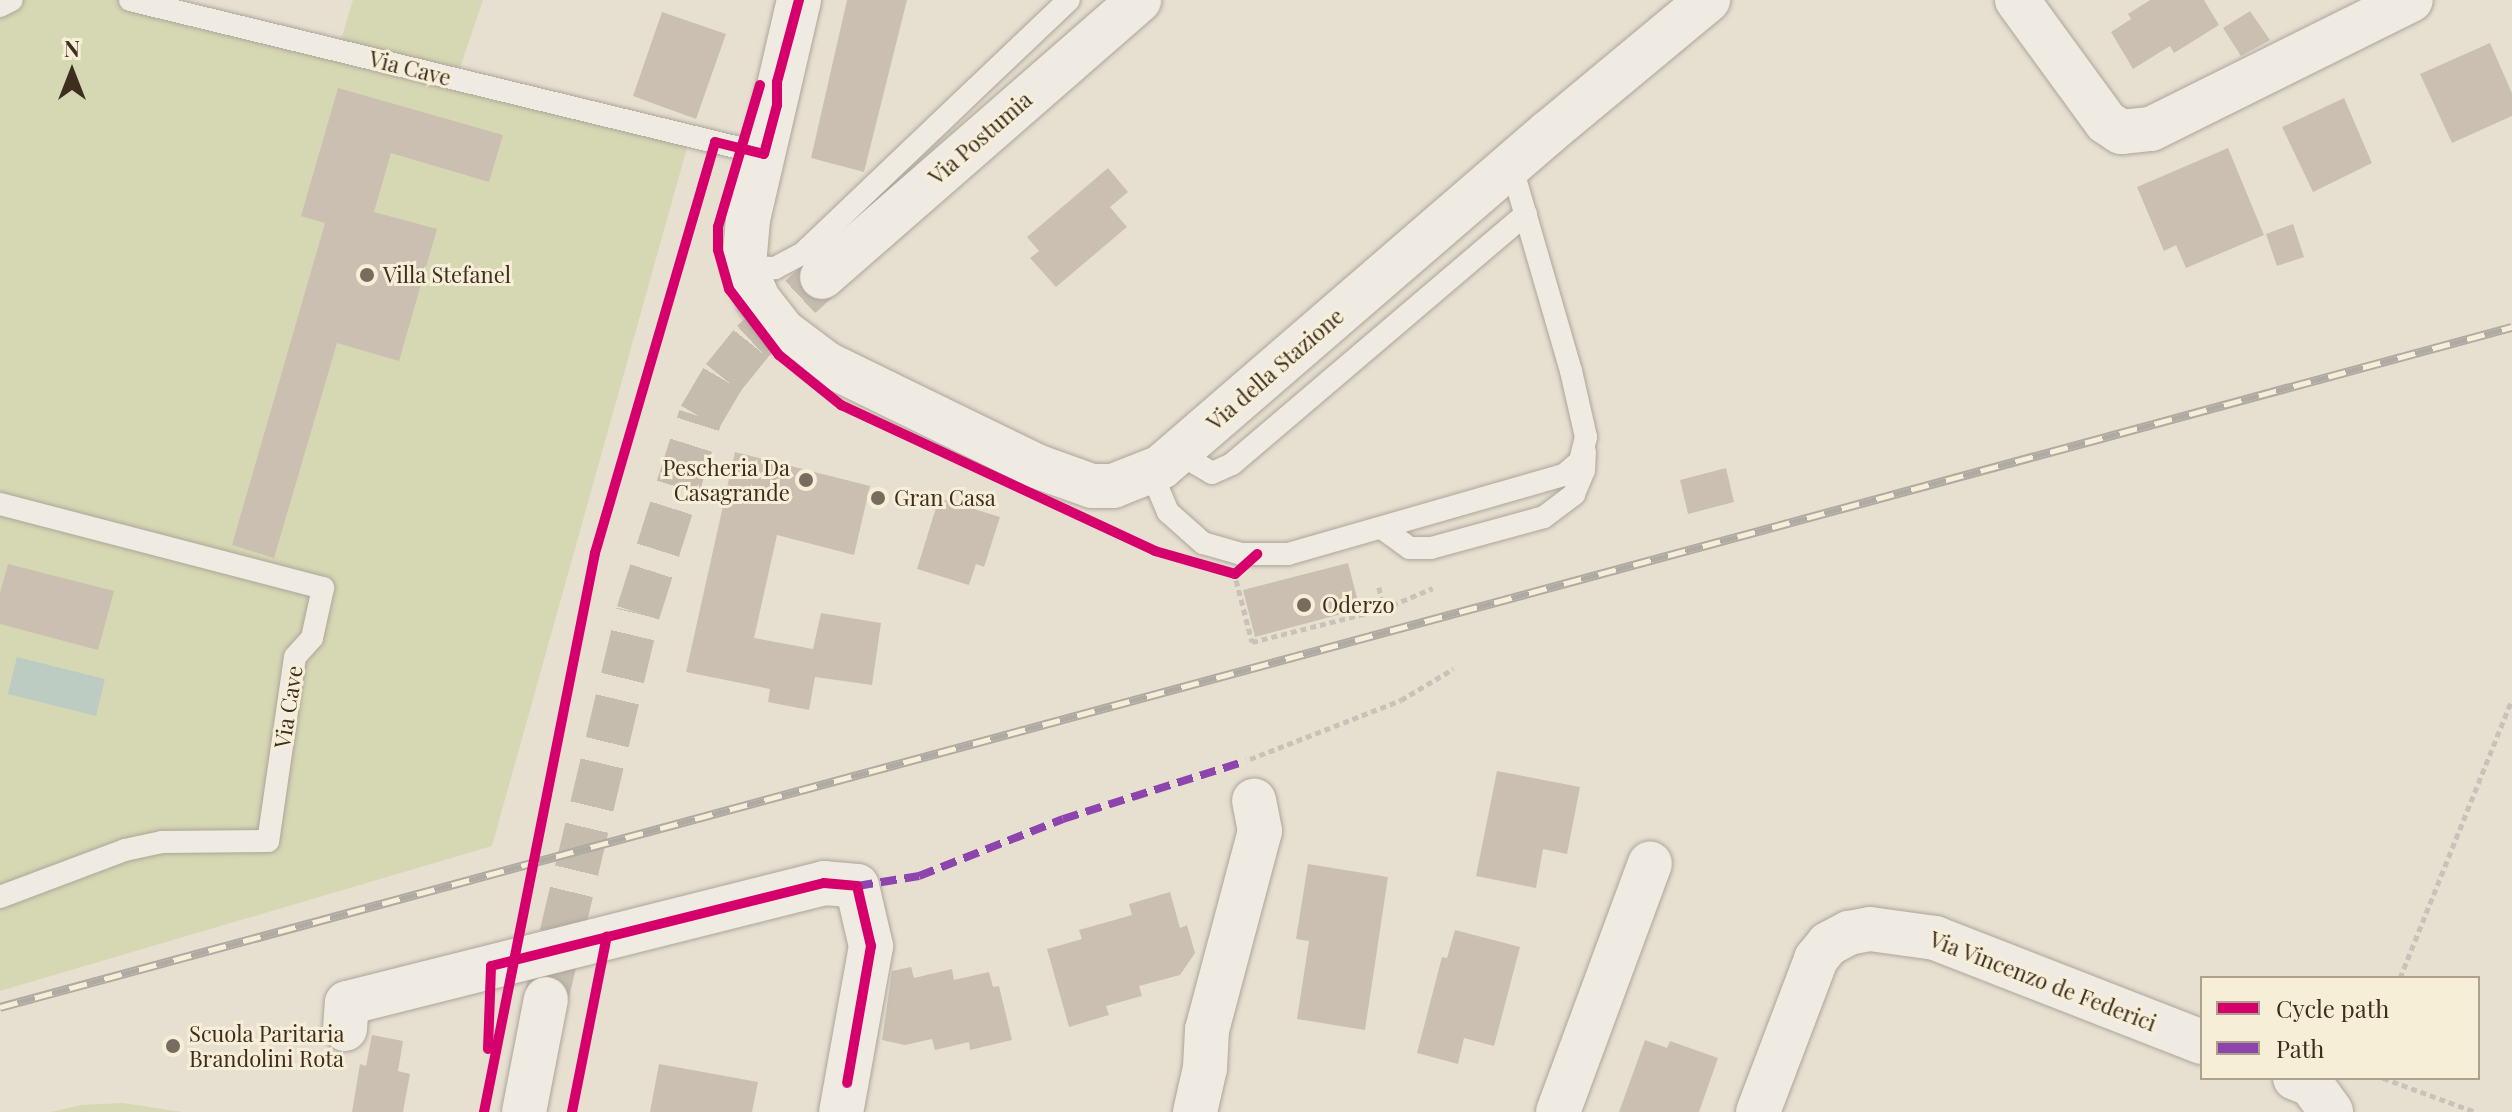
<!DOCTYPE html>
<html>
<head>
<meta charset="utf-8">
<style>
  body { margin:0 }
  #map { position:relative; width:2512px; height:1112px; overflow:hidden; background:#e7e0d1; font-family:"Playfair Display",serif }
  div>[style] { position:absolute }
  .green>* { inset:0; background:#d6d7b3 }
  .water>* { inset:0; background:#bcccc2 }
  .building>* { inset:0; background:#cbbfb2 }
  .secondary-tunnel>* { height:44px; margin-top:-22px; transform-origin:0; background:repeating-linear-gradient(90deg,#c5bcae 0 44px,transparent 0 66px) }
  .path>* { height:5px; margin-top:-2.5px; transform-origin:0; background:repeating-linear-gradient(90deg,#c8c2b9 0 6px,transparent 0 10px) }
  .roads { filter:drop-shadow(0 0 2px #ada599) drop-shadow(0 0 2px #ada599) }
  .service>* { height:22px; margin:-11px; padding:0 11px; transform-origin:11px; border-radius:11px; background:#efebe3 }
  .minor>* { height:44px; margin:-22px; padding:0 22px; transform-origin:22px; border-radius:22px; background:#efebe3 }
  .tertiary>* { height:44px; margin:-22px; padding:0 22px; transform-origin:22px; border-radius:22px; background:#efebe3 }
  .secondary>* { height:44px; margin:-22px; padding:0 22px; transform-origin:22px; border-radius:22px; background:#efebe3 }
  .rail>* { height:9px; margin-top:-4.5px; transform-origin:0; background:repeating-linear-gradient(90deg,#f7eed8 0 18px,#afaaa2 0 36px); box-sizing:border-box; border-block:2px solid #afaaa2 }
  .quiet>* { height:8px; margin-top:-4px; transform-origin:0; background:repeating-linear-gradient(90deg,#8e44ad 0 16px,transparent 0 24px) }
  .cycleway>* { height:10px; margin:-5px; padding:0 5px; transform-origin:5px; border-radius:5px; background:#d6006c }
  .dots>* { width:22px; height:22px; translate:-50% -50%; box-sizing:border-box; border:4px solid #f7eed8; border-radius:50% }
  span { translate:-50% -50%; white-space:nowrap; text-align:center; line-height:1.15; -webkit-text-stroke:6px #f7eed8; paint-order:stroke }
  .street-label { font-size:22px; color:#3d2e20 }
  .poi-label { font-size:22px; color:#3d2e20 }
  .left { translate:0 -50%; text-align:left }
  .right { translate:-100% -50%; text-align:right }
  .legend { position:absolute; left:2200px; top:976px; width:280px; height:104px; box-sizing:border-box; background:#f7eed8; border:2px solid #ada18e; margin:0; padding:10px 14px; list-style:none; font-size:24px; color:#3d2e20 }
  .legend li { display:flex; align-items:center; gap:16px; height:40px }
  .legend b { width:40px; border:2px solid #ada18e }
  .north { position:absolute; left:32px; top:32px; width:80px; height:80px; -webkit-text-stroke:6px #f7eed8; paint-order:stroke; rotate:0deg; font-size:22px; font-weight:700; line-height:32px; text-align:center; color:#3d2e20 }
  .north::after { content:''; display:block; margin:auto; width:28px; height:36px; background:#3d2e20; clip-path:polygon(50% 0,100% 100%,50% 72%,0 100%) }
</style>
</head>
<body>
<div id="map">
  <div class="green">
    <div style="clip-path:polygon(0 0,173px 0,340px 43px,353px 0,483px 0,458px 74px,690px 137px,492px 846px,0 991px)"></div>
    <div style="clip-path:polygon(123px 1103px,182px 1112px,51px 1112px,81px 1105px)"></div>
  </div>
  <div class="water">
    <div style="clip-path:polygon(17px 657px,105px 679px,96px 716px,8px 694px)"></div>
  </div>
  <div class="building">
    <div style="clip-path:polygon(847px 0,907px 0,864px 172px,811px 158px)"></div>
    <div style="clip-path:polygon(2150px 0,2204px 0,2219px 25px,2174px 53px,2170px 46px,2133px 69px,2111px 32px,2131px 19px,2128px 14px)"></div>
    <div style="clip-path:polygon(2250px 11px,2270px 40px,2241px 56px,2223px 28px)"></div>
    <div style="clip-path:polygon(662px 12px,726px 34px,696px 119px,633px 96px)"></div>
    <div style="clip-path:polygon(2490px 43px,2512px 93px,2512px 116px,2452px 143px,2420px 74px)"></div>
    <div style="clip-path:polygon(338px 88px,503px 135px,489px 182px,391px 153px,374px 212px,437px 229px,399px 361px,337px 343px,274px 558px,232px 545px,325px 223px,301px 216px)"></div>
    <div style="clip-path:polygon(2344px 98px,2372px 163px,2313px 192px,2282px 127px)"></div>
    <div style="clip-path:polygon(2228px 148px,2264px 235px,2186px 268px,2176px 245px,2164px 251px,2137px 187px)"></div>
    <div style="clip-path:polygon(1108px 168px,1128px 192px,1110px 207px,1127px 227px,1056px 287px,1030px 258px,1039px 251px,1027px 237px)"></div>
    <div style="clip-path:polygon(2293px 224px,2304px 257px,2277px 266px,2266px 234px)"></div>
    <div style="clip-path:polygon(735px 452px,870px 486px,854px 555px,777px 535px,754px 638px,813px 649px,821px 613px,881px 623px,872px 685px,815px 677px,809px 710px,768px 702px,770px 689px,686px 672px)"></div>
    <div style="clip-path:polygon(1726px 468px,1734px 502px,1688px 514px,1680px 480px)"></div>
    <div style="clip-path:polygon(939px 498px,1000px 517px,984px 567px,976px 564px,969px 585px,917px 569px)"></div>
    <div style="clip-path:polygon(1348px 563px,1360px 609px,1255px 637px,1243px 590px)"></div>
    <div style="clip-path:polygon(8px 564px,114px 591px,98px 650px,0 624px,0 593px)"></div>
    <div style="clip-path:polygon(1497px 771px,1580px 787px,1567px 854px,1543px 849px,1536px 888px,1476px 876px)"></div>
    <div style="clip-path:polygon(1308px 864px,1388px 877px,1365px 1030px,1297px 1019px,1309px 941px,1296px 939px)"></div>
    <div style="clip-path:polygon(1170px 892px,1180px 928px,1187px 925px,1195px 953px,1180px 975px,1139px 986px,1142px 996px,1106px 1006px,1109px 1015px,1069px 1027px,1047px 949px,1082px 939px,1079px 930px,1132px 915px,1129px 904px)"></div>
    <div style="clip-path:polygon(1455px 930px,1520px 947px,1494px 1046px,1464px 1038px,1458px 1064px,1417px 1053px,1442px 957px,1447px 958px)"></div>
    <div style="clip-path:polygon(911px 967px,914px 978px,952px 969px,954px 980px,989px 972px,993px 987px,999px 986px,1012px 1040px,970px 1050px,969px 1042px,935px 1050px,932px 1039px,905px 1045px,882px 1040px,892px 971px)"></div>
    <div style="clip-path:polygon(372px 1035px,403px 1041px,398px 1071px,410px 1074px,403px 1112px,352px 1112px,360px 1064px,366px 1066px)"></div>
    <div style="clip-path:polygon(1645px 1040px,1667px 1048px,1670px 1041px,1718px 1058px,1699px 1112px,1619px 1112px)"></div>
    <div style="clip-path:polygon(659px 1064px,758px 1082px,752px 1112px,650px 1112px)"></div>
  </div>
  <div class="secondary-tunnel">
    <div style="left:546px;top:999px;width:397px;rotate:-76.6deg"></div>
    <div style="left:638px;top:613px;width:206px;rotate:-72.4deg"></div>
    <div style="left:700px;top:417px;width:45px;rotate:-59.5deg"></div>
    <div style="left:723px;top:378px;width:46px;rotate:-51.1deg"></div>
    <div style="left:752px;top:342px;width:96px;rotate:-42.9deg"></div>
  </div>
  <div class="path">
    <div style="left:1236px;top:580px;width:64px;rotate:75.5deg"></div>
    <div style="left:1252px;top:642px;width:135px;rotate:-14.1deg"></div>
    <div style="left:1379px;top:587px;width:22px;rotate:80deg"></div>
    <div style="left:1383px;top:609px;width:54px;rotate:-22.8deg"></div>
    <div style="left:1250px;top:759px;width:162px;rotate:-21.3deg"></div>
    <div style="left:1401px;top:700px;width:61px;rotate:-30.8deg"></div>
    <div style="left:2400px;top:978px;width:300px;rotate:-68.1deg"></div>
    <div style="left:489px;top:1049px;width:17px;rotate:-66deg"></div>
    <div style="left:2383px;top:1078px;width:99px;rotate:20.1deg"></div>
  </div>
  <div class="roads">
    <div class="service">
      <div style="left:130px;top:0;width:652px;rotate:13.65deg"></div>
      <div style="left:0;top:6px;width:13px;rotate:-27deg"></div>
      <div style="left:744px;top:266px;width:31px;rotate:4deg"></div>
      <div style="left:775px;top:268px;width:32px;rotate:-28deg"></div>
      <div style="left:803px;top:253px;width:367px;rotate:-43.6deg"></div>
      <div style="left:1185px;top:447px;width:21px;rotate:55deg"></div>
      <div style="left:1197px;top:464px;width:17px;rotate:31deg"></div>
      <div style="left:1212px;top:473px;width:22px;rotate:-24deg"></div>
      <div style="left:1232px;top:464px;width:386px;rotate:-40.4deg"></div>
      <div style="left:1151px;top:472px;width:43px;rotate:67deg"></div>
      <div style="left:1168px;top:512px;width:47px;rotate:41.5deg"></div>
      <div style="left:1203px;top:543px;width:40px;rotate:16deg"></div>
      <div style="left:1241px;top:554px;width:47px"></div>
      <div style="left:1288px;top:554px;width:287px;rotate:-16deg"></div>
      <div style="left:1564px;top:475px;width:21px;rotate:-41deg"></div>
      <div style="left:1580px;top:461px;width:25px;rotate:-76deg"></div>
      <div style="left:1586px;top:437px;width:68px;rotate:-102.8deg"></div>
      <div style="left:1571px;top:371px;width:216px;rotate:-106.2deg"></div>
      <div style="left:0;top:504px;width:334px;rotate:14.6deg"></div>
      <div style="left:323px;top:588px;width:51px;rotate:102.4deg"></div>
      <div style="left:312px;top:638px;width:25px;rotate:132deg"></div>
      <div style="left:295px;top:657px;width:186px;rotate:98.3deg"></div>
      <div style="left:268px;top:841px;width:106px;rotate:179.5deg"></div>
      <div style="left:162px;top:842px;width:38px;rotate:168deg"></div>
      <div style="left:125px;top:850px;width:134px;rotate:159.4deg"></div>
      <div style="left:1382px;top:528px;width:34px;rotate:36deg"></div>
      <div style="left:1410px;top:548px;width:21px"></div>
      <div style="left:1431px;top:548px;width:117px;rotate:-15.3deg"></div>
      <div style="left:1544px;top:517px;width:38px;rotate:-37deg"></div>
      <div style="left:1574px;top:494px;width:26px;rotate:-67deg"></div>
      <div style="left:1584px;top:470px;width:18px;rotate:-87deg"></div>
    </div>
    <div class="minor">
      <div style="left:2017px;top:0;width:151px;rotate:53.9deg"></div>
      <div style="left:2106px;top:122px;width:18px;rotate:34deg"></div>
      <div style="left:2121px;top:132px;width:30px;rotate:-6deg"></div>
      <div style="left:2151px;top:129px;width:290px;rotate:-26.4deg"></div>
      <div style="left:345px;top:1029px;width:26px;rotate:-86deg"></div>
      <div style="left:347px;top:1003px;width:492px;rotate:-14.1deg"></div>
      <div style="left:824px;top:883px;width:33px;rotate:5deg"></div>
      <div style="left:857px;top:886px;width:62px;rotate:76.9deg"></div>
      <div style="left:871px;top:946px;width:169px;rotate:100.2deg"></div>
      <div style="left:2295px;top:1078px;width:17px;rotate:21deg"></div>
      <div style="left:2311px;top:1084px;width:34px;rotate:54deg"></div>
      <div style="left:1195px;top:1112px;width:45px;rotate:-77.2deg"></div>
      <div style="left:1205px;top:1068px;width:38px;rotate:-87deg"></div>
      <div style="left:1207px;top:1030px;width:206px;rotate:-75.1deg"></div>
      <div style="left:1260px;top:831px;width:31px;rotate:-101deg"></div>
      <div style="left:1558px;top:1112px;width:265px;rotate:-69.7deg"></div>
      <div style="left:1758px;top:1112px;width:164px;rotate:-69.2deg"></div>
      <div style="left:1816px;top:959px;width:19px;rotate:-51deg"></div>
      <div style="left:1828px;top:944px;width:24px;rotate:-28deg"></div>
      <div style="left:1849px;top:933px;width:21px;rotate:-11deg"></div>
      <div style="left:1870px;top:929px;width:66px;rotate:7.9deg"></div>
      <div style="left:1935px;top:938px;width:287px;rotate:21.3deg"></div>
    </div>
    <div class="tertiary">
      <div style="left:799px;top:0;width:225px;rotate:103.1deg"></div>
      <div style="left:748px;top:219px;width:47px;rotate:94.9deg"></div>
      <div style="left:744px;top:266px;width:36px;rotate:67deg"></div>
      <div style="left:758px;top:299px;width:41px;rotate:52deg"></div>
      <div style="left:783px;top:331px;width:55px;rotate:36.9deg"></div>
      <div style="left:827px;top:364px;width:233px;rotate:26deg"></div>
      <div style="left:1036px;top:466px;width:59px;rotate:19.7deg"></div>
      <div style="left:1092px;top:486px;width:21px"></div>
      <div style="left:1113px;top:486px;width:52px;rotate:-21.6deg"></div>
      <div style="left:1161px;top:467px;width:513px;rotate:-40.81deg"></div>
      <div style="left:1549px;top:132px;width:207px;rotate:-39.7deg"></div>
    </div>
    <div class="secondary">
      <div style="left:822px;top:277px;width:421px;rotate:-41.1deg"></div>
      <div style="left:524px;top:1112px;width:115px;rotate:-79deg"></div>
    </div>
  </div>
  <div class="rail">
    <div style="left:0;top:1007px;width:2602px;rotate:-15.15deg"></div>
  </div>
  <div class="quiet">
    <div style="left:857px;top:886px;width:63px;rotate:-9.2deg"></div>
    <div style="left:919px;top:876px;width:155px;rotate:-21.6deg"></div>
    <div style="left:1063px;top:819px;width:192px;rotate:-17.6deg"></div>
  </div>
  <div class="cycleway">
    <div style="left:760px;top:85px;width:148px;rotate:106.5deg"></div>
    <div style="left:718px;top:227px;width:23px;rotate:90deg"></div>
    <div style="left:718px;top:250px;width:41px;rotate:74.2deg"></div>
    <div style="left:729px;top:289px;width:83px;rotate:52.9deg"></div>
    <div style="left:779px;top:355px;width:80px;rotate:38.9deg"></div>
    <div style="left:841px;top:405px;width:346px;rotate:24.9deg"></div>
    <div style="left:1155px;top:551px;width:83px;rotate:16deg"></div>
    <div style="left:1235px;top:574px;width:30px;rotate:-42deg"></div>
    <div style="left:488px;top:1049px;width:83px;rotate:-87.9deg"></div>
    <div style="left:491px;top:966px;width:343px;rotate:-14deg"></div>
    <div style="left:824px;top:883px;width:33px;rotate:5deg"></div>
    <div style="left:857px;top:886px;width:62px;rotate:76.9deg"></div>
    <div style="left:871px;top:946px;width:139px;rotate:99.9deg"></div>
    <div style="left:484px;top:1112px;width:570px;rotate:-78.77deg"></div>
    <div style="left:595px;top:553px;width:428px;rotate:-73.7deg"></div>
    <div style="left:715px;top:142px;width:50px;rotate:13.8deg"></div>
    <div style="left:764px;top:154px;width:51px;rotate:-75.1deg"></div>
    <div style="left:777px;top:105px;width:23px;rotate:-90deg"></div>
    <div style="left:777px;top:82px;width:85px;rotate:-75deg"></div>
    <div style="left:572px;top:1112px;width:179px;rotate:-78.8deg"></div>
  </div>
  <div class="dots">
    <div style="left:367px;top:275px;background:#786c5e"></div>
    <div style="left:806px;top:480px;background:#786c5e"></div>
    <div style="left:878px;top:498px;background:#786c5e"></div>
    <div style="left:1304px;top:605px;background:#786c5e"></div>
    <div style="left:173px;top:1046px;background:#786c5e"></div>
  </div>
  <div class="street-label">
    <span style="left:410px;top:68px;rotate:14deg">Via Cave</span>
    <span style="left:980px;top:138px;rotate:-41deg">Via Postumia</span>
    <span style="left:1275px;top:369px;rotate:-41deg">Via della Stazione</span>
    <span style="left:288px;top:707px;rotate:-81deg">Via Cave</span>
    <span style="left:2043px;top:981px;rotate:21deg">Via Vincenzo de Federici</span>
  </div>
  <div class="poi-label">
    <span class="left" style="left:383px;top:275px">Villa Stefanel</span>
    <span class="right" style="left:790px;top:480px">Pescheria Da<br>Casagrande</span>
    <span class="left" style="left:894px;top:498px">Gran Casa</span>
    <span class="left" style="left:1322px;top:605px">Oderzo</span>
    <span class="left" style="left:189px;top:1046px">Scuola Paritaria<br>Brandolini Rota</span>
  </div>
  <ul class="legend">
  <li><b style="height:10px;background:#d6006c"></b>Cycle path</li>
  <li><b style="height:10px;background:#8e44ad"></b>Path</li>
  </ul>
  <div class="north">N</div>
</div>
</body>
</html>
